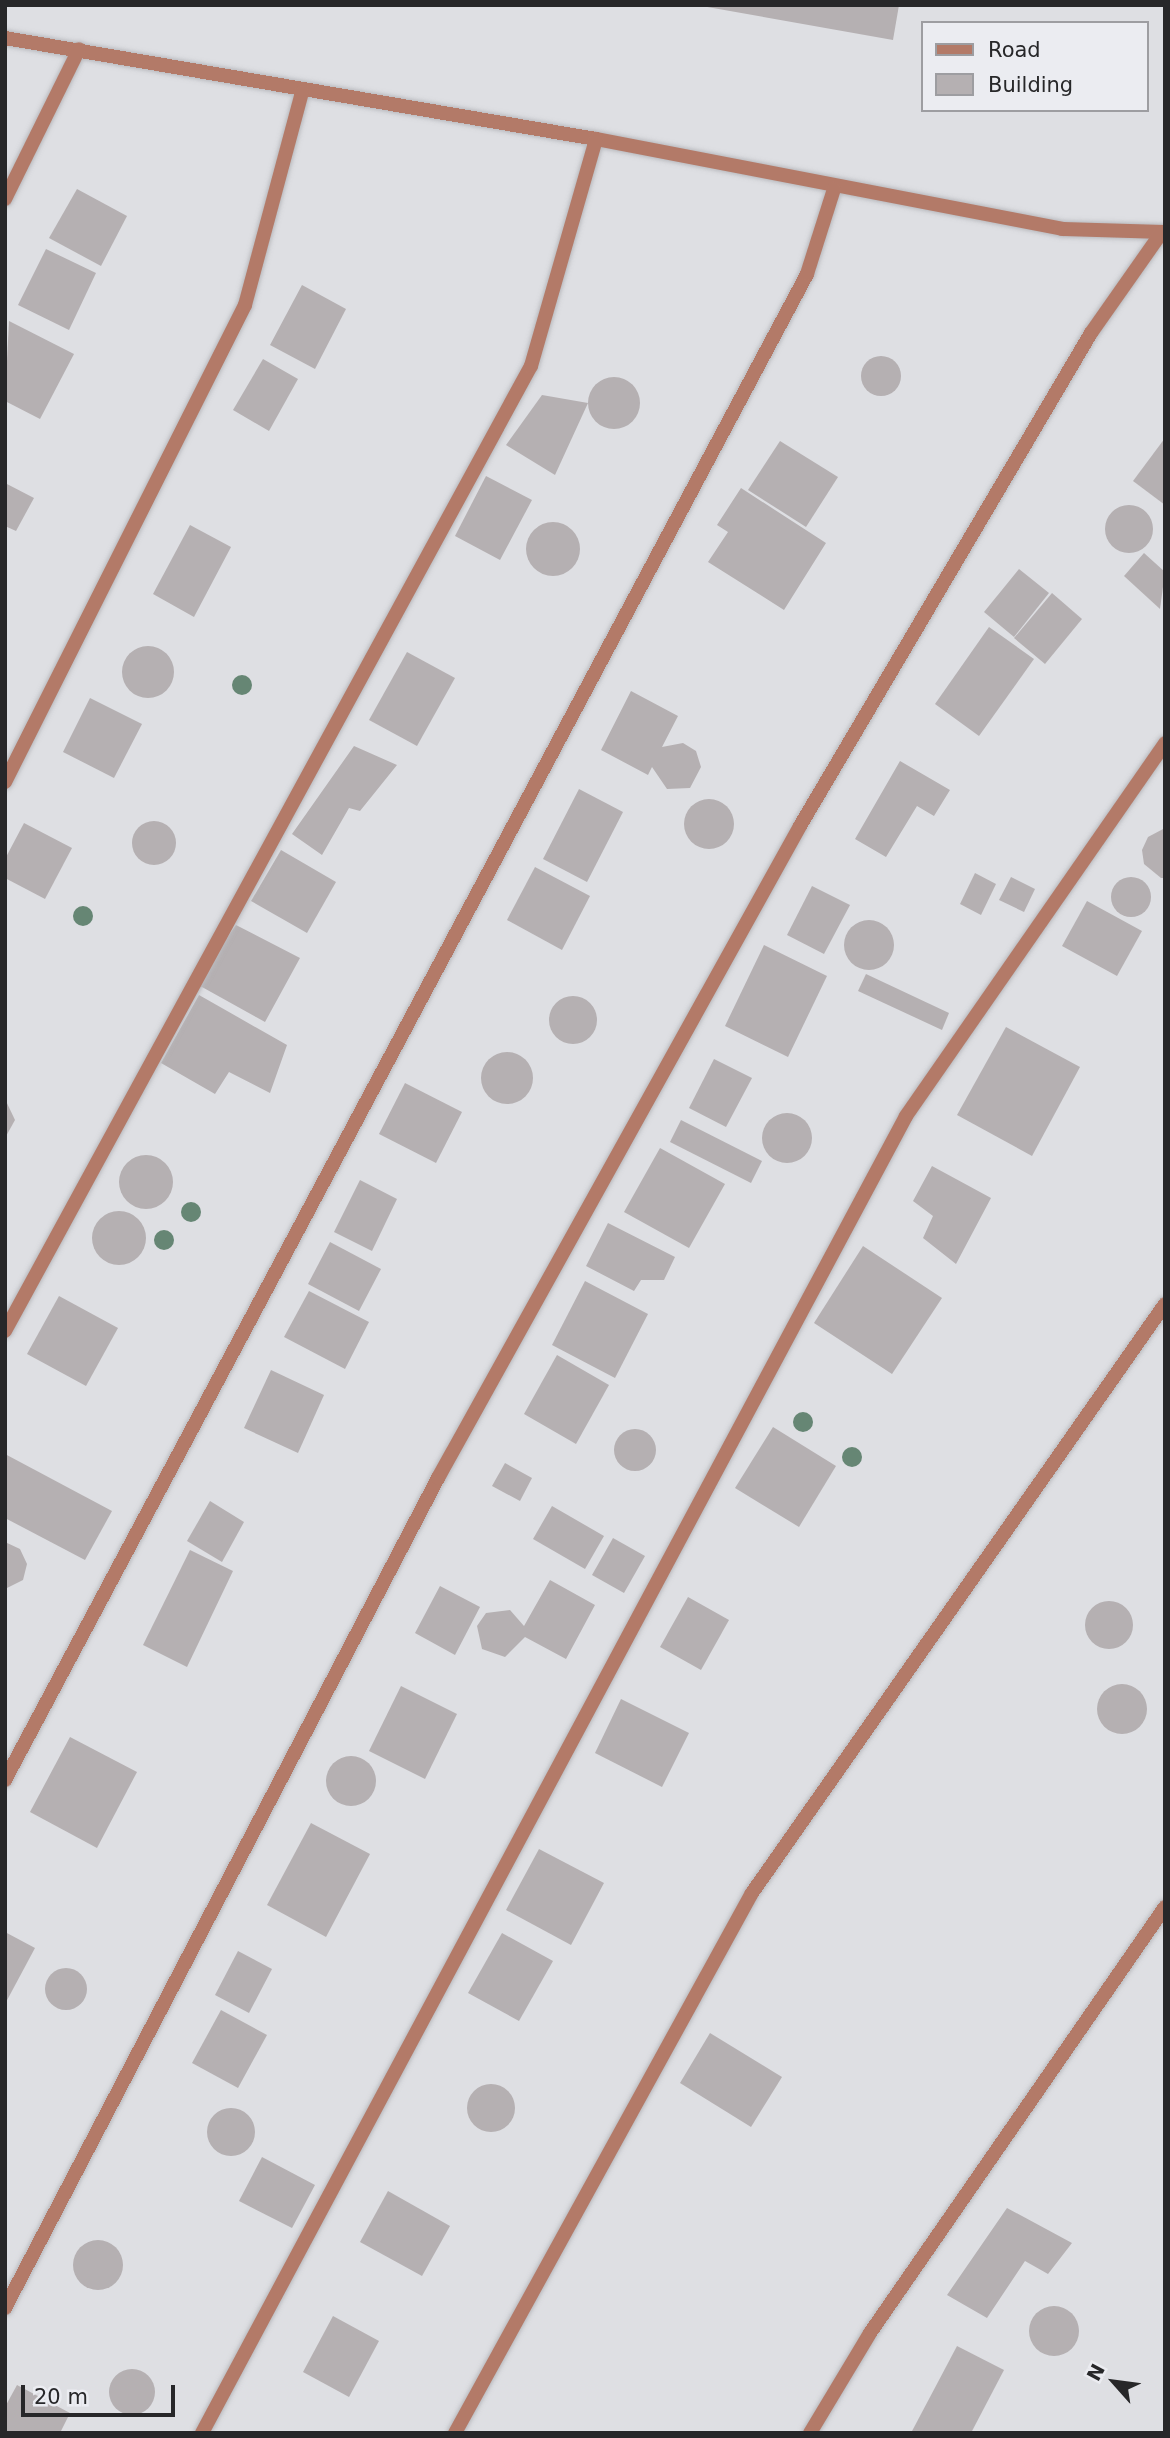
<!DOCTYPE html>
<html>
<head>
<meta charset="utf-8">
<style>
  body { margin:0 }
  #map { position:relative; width:1170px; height:2438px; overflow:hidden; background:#dedfe3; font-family:"DejaVu Sans",sans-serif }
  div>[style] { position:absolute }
  .building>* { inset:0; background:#b5b0b2 }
  .round { border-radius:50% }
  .roads { filter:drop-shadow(0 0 2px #b9babe) drop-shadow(0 0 2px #b9babe) }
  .minor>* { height:14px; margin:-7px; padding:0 7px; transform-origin:7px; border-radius:7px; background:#b37a68 }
  .trees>* { width:20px; height:20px; margin:-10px; border-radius:50%; background:#668674 }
  span { translate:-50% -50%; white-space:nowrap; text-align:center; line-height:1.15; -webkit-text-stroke:5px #ebecf1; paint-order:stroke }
  .frame { position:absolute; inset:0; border:7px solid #272729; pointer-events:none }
  .legend { position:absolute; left:921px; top:21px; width:228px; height:91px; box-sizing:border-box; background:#ebecf1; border:2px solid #9d9da1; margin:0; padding:9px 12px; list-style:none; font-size:21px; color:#272729 }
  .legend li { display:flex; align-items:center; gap:14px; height:35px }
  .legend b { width:35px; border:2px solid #9d9da1 }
  .north { position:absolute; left:1079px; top:2347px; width:70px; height:70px; -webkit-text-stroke:5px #ebecf1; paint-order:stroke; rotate:298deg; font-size:19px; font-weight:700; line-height:28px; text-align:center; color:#272729 }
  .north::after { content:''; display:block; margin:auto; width:24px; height:32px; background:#272729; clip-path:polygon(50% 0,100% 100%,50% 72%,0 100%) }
  .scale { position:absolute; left:21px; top:2385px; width:154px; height:32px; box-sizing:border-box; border:4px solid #272729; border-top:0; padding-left:9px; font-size:21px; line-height:24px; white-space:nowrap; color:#272729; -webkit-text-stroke:5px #ebecf1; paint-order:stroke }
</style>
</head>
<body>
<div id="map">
  <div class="building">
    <div style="clip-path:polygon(696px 5px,899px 5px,893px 40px)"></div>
    <div style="clip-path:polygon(77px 189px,127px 216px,101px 266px,49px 238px)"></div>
    <div style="clip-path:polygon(46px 249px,96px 273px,69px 330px,18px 305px)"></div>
    <div style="clip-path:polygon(302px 285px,346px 309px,315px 369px,270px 345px)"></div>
    <div style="clip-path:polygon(9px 321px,74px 354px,40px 419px,5px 401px)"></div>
    <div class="round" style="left:861px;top:356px;width:40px;height:40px"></div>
    <div style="clip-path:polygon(263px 359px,298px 379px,269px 431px,233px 410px)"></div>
    <div class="round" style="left:588px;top:377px;width:52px;height:52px"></div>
    <div style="clip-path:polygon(542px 395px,588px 403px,555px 475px,506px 445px)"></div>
    <div style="clip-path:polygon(1165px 438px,1165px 505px,1133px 481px)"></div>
    <div style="clip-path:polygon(780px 441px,838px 477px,806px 527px,748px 490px)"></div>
    <div style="clip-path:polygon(486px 476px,532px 500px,500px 560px,455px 536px)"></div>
    <div style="clip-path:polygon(5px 483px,34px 498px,16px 531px,5px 526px)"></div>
    <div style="clip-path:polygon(741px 488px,826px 543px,784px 610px,708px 562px,728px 532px,717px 525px)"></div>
    <div class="round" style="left:1105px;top:505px;width:48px;height:48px"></div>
    <div class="round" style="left:526px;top:522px;width:54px;height:54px"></div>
    <div style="clip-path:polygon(190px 525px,231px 547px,194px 617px,153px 594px)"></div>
    <div style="clip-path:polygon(1144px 553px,1165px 572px,1160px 609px,1124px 576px)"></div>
    <div style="clip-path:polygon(1019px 569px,1049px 593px,1014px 637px,984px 612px)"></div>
    <div style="clip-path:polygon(1052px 593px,1082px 619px,1045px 664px,1014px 638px)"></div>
    <div style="clip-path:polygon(989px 627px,1034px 659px,979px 736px,935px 704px)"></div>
    <div class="round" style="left:122px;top:646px;width:52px;height:52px"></div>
    <div style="clip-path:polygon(407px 652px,455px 678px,417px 746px,369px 720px)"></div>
    <div style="clip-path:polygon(631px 691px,678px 716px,662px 747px,683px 743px,696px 751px,701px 767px,690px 788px,667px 789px,652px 767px,648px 775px,601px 750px)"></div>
    <div style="clip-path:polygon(90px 698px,142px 724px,114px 778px,63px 752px)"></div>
    <div style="clip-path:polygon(354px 746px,397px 765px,360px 811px,349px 808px,322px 855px,292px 834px)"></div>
    <div style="clip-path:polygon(900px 761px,950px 790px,934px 816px,917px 806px,886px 857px,855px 839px)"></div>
    <div style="clip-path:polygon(579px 789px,623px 812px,587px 882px,543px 859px)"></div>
    <div class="round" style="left:684px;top:799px;width:50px;height:50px"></div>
    <div class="round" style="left:132px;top:821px;width:44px;height:44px"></div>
    <div style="clip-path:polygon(24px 823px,72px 848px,45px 899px,5px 878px,5px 859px)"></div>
    <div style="clip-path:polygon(1165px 828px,1165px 878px,1161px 878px,1144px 864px,1142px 850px,1148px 837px)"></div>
    <div style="clip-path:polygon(281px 850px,336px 882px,307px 933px,251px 901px)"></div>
    <div style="clip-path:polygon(535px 867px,590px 896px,562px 950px,507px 920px)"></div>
    <div style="clip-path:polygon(975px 873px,996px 884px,981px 915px,960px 904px)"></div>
    <div class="round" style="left:1111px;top:877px;width:40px;height:40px"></div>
    <div style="clip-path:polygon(1011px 877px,1035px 889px,1024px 912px,999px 900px)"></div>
    <div style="clip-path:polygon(812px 886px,850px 905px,824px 954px,787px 935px)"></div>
    <div style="clip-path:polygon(1087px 901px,1142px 931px,1117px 976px,1062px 946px)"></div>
    <div class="round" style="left:844px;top:920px;width:50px;height:50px"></div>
    <div style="clip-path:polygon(236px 925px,300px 958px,265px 1022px,202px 987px,191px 989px)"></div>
    <div style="clip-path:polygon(764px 945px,827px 976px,788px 1057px,725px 1026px)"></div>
    <div style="clip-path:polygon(866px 974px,949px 1013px,942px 1030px,858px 991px)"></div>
    <div style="clip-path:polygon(199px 995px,287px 1045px,270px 1093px,229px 1072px,215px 1094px,161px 1063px)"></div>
    <div class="round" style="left:549px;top:996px;width:48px;height:48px"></div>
    <div style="clip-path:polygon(1006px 1027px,1080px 1067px,1032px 1156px,957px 1115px)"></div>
    <div class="round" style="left:481px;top:1052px;width:52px;height:52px"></div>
    <div style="clip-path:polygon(714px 1059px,752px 1078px,726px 1127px,689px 1108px)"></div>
    <div style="clip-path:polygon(405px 1083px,462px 1112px,436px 1163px,379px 1134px)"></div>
    <div style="clip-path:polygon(5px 1099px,15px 1120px,5px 1138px)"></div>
    <div class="round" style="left:762px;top:1113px;width:50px;height:50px"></div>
    <div style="clip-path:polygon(681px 1120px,762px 1161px,751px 1183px,670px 1142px)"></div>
    <div style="clip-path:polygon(660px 1148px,725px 1184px,689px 1248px,624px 1212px)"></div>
    <div class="round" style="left:119px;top:1155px;width:54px;height:54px"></div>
    <div style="clip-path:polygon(932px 1166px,991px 1198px,956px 1264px,923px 1238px,933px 1216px,913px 1201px)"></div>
    <div style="clip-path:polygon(360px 1180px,397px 1199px,372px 1251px,334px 1232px)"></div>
    <div class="round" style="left:92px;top:1211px;width:54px;height:54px"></div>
    <div style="clip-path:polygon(608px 1223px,675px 1257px,664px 1280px,641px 1280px,634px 1291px,586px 1266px)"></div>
    <div style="clip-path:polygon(330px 1242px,381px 1269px,359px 1311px,308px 1284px)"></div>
    <div style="clip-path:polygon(863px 1246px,942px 1298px,892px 1374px,814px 1323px)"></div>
    <div style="clip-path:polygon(585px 1281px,648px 1314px,615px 1378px,552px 1345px)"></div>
    <div style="clip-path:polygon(309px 1291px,369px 1322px,345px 1369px,284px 1337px)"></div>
    <div style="clip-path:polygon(59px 1296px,118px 1328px,86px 1386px,27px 1354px)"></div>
    <div style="clip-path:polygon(557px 1355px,609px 1385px,576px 1444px,524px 1414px)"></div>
    <div style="clip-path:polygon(271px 1370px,324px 1395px,298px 1453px,244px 1428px)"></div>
    <div style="clip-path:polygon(773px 1427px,836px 1466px,799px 1527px,735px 1488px)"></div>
    <div class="round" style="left:614px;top:1429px;width:42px;height:42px"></div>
    <div style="clip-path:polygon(5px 1454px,112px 1511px,85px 1560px,5px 1518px)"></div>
    <div style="clip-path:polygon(505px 1463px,532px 1478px,520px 1501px,492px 1486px)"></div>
    <div style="clip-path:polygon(210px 1501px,244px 1522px,222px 1562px,187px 1541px)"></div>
    <div style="clip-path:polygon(552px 1506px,604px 1536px,585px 1569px,533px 1539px)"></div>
    <div style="clip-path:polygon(613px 1538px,645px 1556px,624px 1593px,592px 1575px)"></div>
    <div style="clip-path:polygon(5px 1542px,20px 1549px,27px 1564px,23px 1580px,5px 1589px)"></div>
    <div style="clip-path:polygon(190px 1550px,233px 1571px,187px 1667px,143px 1645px)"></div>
    <div style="clip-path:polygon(550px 1580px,595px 1605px,566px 1659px,525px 1637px,505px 1657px,482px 1649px,477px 1626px,486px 1613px,510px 1610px,524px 1626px)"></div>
    <div style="clip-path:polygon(440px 1586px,480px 1607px,455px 1655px,415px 1633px)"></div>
    <div style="clip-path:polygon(688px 1597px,729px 1620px,701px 1670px,660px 1647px)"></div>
    <div class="round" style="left:1085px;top:1601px;width:48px;height:48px"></div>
    <div class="round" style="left:1097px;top:1684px;width:50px;height:50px"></div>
    <div style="clip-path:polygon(401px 1686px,457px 1714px,425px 1779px,369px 1751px)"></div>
    <div style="clip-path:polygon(621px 1699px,689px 1733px,662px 1787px,595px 1753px)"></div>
    <div style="clip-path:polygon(70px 1737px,137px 1772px,97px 1848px,30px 1812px)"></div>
    <div class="round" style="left:326px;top:1756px;width:50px;height:50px"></div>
    <div style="clip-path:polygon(311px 1823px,370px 1854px,326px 1937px,267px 1905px)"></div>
    <div style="clip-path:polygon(539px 1849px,604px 1883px,571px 1945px,506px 1910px)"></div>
    <div style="clip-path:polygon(5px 1932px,35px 1948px,5px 2004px)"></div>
    <div style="clip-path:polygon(502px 1933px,553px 1961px,519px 2021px,468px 1993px)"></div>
    <div style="clip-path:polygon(238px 1951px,272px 1969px,249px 2013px,215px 1995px)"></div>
    <div class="round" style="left:45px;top:1968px;width:42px;height:42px"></div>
    <div style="clip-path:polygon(221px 2010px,267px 2035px,238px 2088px,192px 2063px)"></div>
    <div style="clip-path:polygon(710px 2033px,782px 2077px,751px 2127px,680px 2083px)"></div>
    <div class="round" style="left:467px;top:2084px;width:48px;height:48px"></div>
    <div class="round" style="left:207px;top:2108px;width:48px;height:48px"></div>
    <div style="clip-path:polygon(262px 2157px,315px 2185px,292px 2228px,239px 2201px)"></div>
    <div style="clip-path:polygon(388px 2191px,450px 2226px,422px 2276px,360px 2242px)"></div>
    <div style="clip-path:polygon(1007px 2208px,1072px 2243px,1048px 2274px,1025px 2261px,987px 2318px,947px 2295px)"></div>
    <div class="round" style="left:73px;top:2240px;width:50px;height:50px"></div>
    <div class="round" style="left:1029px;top:2306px;width:50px;height:50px"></div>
    <div style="clip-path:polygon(333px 2316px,379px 2341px,349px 2397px,303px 2372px)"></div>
    <div style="clip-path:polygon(957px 2346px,1004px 2370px,971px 2433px,911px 2433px)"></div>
    <div class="round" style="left:109px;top:2369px;width:46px;height:46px"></div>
    <div style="clip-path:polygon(17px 2385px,70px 2413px,60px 2433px,5px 2433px,5px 2407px)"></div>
  </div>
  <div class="roads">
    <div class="minor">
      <div style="left:5px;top:38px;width:600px;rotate:9.7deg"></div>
      <div style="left:596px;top:139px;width:475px;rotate:10.9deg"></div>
      <div style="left:1062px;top:229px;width:103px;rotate:1.7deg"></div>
      <div style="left:5px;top:199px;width:167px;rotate:-63.7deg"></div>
      <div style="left:5px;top:782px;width:534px;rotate:-63.29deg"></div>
      <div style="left:245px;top:305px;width:220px;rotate:-75deg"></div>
      <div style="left:5px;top:1331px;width:1099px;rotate:-61.41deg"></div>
      <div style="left:531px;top:366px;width:236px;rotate:-74deg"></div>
      <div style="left:5px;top:1780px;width:1706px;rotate:-61.96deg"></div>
      <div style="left:807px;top:274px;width:89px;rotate:-72.4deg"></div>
      <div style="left:5px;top:2308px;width:936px;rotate:-62.45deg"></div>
      <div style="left:438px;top:1478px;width:746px;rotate:-60.96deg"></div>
      <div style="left:800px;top:826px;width:572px;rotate:-59.45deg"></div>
      <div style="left:1091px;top:333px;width:123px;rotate:-54.9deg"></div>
      <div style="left:202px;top:2433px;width:1493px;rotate:-61.87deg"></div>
      <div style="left:906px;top:1116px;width:454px;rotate:-55.2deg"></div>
      <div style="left:455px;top:2433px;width:616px;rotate:-61.19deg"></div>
      <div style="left:752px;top:1893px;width:719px;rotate:-54.96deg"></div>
      <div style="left:810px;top:2433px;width:117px;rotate:-59deg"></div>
      <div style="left:870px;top:2333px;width:518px;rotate:-55.3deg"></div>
    </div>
  </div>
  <div class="trees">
    <div style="left:242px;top:685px"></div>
    <div style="left:83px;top:916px"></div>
    <div style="left:191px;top:1212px"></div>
    <div style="left:164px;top:1240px"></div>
    <div style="left:803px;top:1422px"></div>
    <div style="left:852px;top:1457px"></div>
  </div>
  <div class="frame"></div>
  <ul class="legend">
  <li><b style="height:9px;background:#b37a68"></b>Road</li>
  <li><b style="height:19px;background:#b5b0b2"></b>Building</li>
  </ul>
  <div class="north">N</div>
  <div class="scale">20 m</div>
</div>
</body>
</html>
